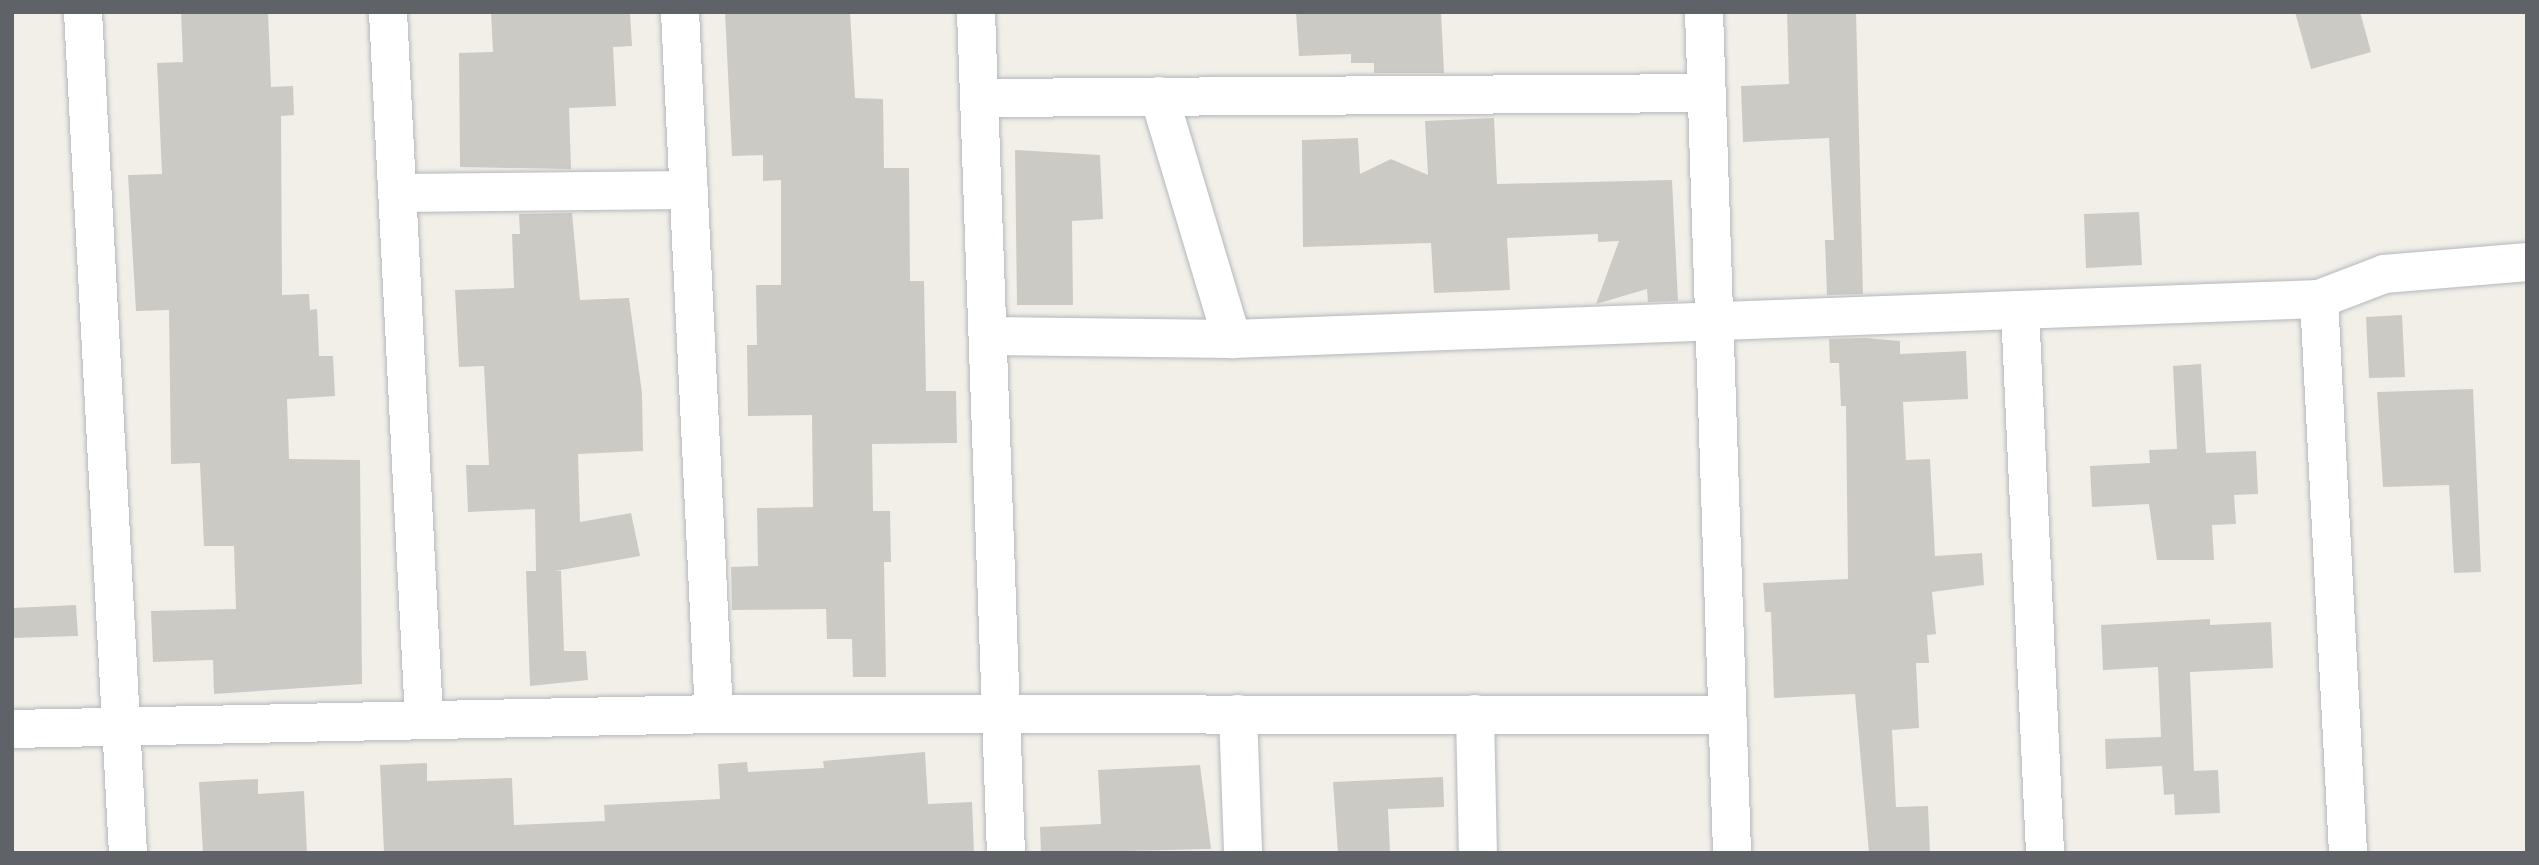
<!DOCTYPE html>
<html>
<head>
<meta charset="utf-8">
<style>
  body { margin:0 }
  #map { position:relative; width:2539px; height:865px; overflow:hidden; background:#f1efe8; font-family:Overpass,sans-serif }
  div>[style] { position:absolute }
  .building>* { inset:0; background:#cccac5 }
  .roads { filter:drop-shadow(0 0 2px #b5b8bc) drop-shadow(0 0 2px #b5b8bc) }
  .minor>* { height:38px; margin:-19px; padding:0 19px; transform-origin:19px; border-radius:19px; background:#fff }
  span { translate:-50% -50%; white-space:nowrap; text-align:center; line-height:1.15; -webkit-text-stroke:5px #fff; paint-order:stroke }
  .frame { position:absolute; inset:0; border:14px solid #5f6368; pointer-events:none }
</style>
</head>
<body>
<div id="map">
  <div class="building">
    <div style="clip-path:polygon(181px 12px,268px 12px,271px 87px,293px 86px,294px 115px,281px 116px,282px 295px,309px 294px,310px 310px,317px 309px,319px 356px,333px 356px,335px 396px,287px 399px,289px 459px,360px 460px,362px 684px,214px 694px,213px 660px,153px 662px,151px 611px,236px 609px,234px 546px,204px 546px,200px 463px,171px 464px,169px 310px,136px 311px,128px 175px,162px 174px,157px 63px,183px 62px)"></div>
    <div style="clip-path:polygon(491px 12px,630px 12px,632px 46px,613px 47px,616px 106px,569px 108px,571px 169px,460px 167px,459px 53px,493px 52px)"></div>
    <div style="clip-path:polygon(725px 12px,850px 12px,855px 98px,883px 99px,884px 168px,909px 168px,910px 281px,924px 281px,926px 391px,956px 391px,957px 443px,872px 444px,873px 511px,890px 511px,891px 562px,884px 562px,886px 677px,853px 677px,852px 639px,827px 639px,826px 609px,732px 610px,731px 567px,758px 566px,757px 508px,813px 507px,812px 415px,748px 416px,747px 345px,757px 345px,756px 285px,781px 285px,781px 180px,763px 181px,763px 155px,732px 156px)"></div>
    <div style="clip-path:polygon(1296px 12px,1441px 12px,1444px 73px,1374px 73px,1374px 63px,1351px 63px,1351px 54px,1299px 56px)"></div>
    <div style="clip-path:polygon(1787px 12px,1856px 12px,1863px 294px,1827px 295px,1825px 240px,1834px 240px,1829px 138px,1743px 142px,1741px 86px,1789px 84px)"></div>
    <div style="clip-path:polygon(2295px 12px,2360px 12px,2371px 52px,2311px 69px)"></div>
    <div style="clip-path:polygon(1494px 118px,1497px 184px,1672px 180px,1678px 301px,1648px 302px,1647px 289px,1596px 304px,1619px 241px,1598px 242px,1598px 234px,1507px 238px,1510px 290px,1434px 293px,1431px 243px,1303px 247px,1302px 140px,1358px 138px,1360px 174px,1391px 159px,1428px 175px,1425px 121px)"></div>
    <div style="clip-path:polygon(1015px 150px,1100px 155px,1103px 219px,1072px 221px,1073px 305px,1017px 305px)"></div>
    <div style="clip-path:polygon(2139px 212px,2142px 265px,2086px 268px,2084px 214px)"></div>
    <div style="clip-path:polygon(572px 213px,580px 300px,629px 298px,642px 393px,643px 451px,578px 454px,580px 522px,631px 513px,640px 556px,555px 571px,561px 571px,564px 651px,586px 651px,588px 680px,530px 686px,526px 571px,536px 571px,535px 509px,468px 512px,466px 465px,489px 465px,484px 366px,459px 367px,455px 290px,514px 288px,512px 234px,520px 234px,519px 214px)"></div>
    <div style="clip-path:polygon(2402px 315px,2405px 377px,2369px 378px,2366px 317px)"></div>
    <div style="clip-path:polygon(1865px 338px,1900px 341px,1900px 354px,1966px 351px,1968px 399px,1903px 402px,1906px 460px,1930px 459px,1935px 556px,1982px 553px,1984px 585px,1932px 592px,1936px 634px,1927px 635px,1929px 663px,1916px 663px,1919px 728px,1892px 730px,1896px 807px,1928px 806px,1930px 853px,1869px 853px,1855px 694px,1774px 698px,1771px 612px,1765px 612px,1763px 583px,1848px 579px,1846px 406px,1841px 406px,1839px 363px,1830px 363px,1829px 339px)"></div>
    <div style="clip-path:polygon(2201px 364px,2206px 453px,2256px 451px,2258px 494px,2234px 495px,2236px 524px,2212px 525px,2214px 560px,2157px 560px,2149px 504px,2092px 507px,2090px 466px,2150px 463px,2149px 450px,2177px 449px,2173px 366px)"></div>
    <div style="clip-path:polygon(2473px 389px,2481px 572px,2454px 573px,2449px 485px,2383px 487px,2377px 392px)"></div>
    <div style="clip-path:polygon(76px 605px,78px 636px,12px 638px,12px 608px)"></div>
    <div style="clip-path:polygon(2210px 619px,2210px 625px,2271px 622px,2273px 668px,2190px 672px,2194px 771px,2218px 770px,2220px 813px,2175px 815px,2174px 794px,2164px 795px,2162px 766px,2106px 769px,2105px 739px,2161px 737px,2158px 667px,2103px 670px,2101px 625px)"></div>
    <div style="clip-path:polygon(925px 752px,928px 804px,972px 802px,974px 853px,384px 853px,380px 765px,427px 763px,427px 781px,512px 778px,514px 825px,605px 821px,604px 805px,720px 799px,718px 764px,747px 762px,748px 772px,824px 768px,823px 761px)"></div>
    <div style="clip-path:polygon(1200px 765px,1211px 849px,1041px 853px,1040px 827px,1101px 824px,1098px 770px)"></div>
    <div style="clip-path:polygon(1443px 777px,1444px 807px,1388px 809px,1390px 853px,1338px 853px,1333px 782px)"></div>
    <div style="clip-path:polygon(258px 779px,258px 794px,304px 791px,307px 853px,203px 853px,199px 782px)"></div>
  </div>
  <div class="roads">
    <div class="minor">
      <div style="left:83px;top:12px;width:842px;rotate:86.94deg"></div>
      <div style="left:388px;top:12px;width:707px;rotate:87.08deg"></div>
      <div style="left:680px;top:12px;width:703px;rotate:87.23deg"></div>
      <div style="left:976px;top:12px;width:842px;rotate:87.96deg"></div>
      <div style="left:1704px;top:12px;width:841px;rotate:88.09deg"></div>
      <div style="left:1159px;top:96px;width:254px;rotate:73.3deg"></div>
      <div style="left:980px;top:98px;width:726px;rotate:-0.39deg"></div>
      <div style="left:397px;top:193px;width:292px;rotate:-0.6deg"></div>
      <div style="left:2319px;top:299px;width:555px;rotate:87deg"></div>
      <div style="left:2020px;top:310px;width:544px;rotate:87.36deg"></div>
      <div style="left:989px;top:336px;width:243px;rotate:0.7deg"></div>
      <div style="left:1232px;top:339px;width:1088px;rotate:-2.11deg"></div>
      <div style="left:2319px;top:299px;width:70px;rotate:-21deg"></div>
      <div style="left:2384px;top:274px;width:144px;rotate:-4.8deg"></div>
      <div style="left:1238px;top:714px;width:139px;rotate:87.9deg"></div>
      <div style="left:1475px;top:714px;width:139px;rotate:88.8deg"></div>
      <div style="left:12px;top:729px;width:702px;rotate:-1.22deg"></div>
      <div style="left:714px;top:714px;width:1010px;rotate:0.06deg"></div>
    </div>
  </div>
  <div class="frame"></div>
</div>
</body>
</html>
